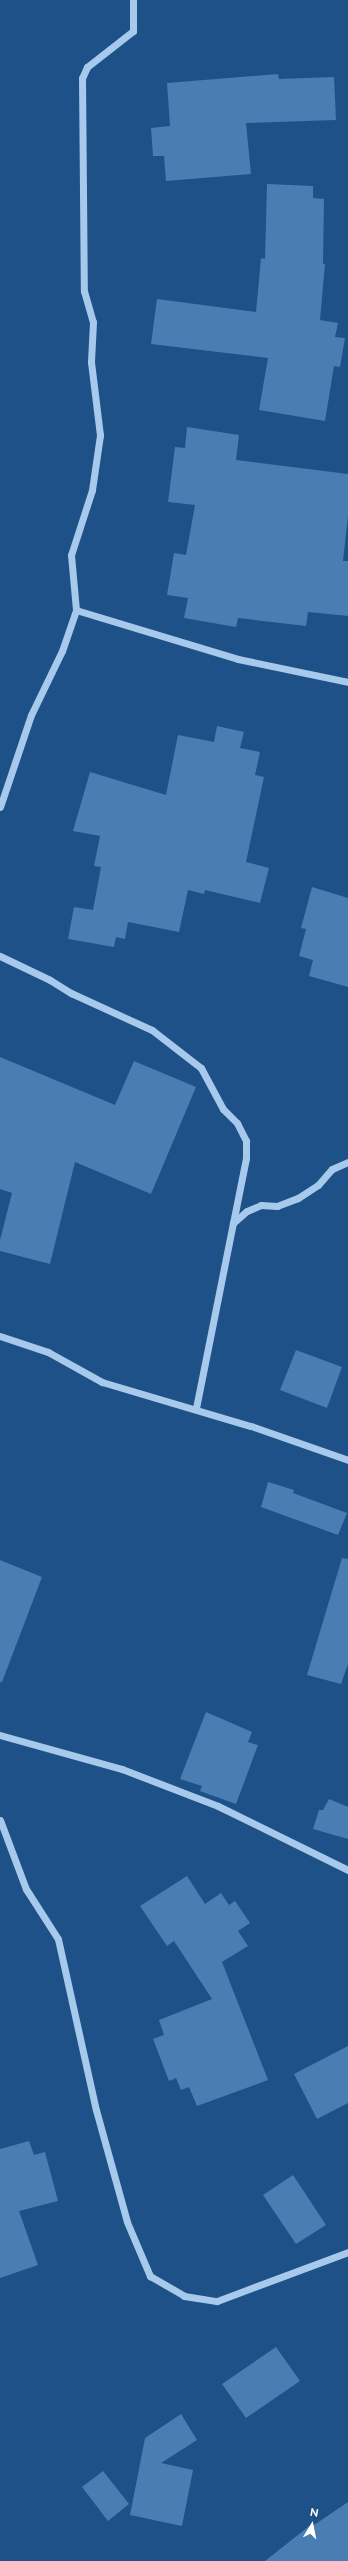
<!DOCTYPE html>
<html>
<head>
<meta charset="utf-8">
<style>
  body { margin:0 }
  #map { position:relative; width:348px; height:2561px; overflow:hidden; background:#1d5188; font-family:Raleway,sans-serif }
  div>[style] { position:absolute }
  .building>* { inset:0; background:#4a7db2 }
  .minor>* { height:7px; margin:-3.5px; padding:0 3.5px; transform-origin:3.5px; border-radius:3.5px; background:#a7c9eb }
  span { translate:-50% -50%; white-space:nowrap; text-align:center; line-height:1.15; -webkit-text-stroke:3.5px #1d5188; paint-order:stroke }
  .north { position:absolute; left:292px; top:2505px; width:40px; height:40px; -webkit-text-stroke:3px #1d5188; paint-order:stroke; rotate:10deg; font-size:11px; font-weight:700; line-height:16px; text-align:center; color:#fff }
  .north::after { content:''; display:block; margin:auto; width:14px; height:18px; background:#fff; clip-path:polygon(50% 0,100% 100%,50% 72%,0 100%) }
</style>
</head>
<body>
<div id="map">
  <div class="building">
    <div style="clip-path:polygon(278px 74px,279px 79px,334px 77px,336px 120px,246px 123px,251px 174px,166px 181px,164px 156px,153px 156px,151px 128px,170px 126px,167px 83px)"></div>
    <div style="clip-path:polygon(267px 184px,313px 186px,313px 198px,324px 199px,323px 264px,325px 264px,320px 320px,338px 323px,335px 337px,345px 338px,340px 367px,334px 366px,325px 421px,259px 410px,268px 358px,151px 344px,157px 299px,256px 312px,261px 258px,265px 259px)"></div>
    <div style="clip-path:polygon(187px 427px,239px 435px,236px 460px,348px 474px,348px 516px,343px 561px,348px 561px,348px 616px,308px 612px,306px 626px,238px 618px,236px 627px,184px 618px,188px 598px,167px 595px,174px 553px,186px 555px,195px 505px,168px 502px,175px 447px,185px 448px)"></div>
    <div style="clip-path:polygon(217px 726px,244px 732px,240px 748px,260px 752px,255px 775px,264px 777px,246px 862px,269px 868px,260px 903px,205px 890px,204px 894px,188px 890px,179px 932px,128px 922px,125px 939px,116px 937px,114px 947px,68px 939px,74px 907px,93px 910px,101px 867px,94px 866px,100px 836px,73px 831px,90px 772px,166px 795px,178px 735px,214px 742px)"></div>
    <div style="clip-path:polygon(312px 887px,348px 898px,348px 987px,309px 976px,313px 960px,299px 956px,306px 929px,301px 928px)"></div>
    <div style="clip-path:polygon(0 1057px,115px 1105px,134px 1061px,196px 1087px,151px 1194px,75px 1162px,50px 1264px,0 1251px,0 1240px,12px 1193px,0 1189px)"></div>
    <div style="clip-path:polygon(296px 1350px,342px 1367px,327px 1408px,280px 1390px)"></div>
    <div style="clip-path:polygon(268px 1482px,294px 1490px,293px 1493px,347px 1513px,338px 1535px,261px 1507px)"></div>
    <div style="clip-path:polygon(342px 1558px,348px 1559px,348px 1664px,341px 1684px,307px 1675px)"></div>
    <div style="clip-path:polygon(0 1560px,42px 1577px,2px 1682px,0 1682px)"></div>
    <div style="clip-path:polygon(206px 1712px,252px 1732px,248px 1742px,258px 1745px,236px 1804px,200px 1791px,202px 1786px,180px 1779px)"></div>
    <div style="clip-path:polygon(329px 1799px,348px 1807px,348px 1839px,313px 1829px,319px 1810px,323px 1810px)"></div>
    <div style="clip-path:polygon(187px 1876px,205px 1904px,221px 1893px,229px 1905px,235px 1901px,250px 1923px,238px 1931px,248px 1946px,222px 1962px,268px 2080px,197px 2106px,189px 2087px,181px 2090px,176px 2078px,169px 2081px,153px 2039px,164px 2035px,159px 2020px,212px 1999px,174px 1941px,167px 1946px,140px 1906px)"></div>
    <div style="clip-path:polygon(348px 2046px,348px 2103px,317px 2119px,294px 2074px)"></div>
    <div style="clip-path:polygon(29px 2141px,34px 2155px,45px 2152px,58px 2201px,19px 2211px,38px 2265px,0 2278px,0 2149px)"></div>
    <div style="clip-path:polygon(293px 2175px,326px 2225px,296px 2244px,263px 2195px)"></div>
    <div style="clip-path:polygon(276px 2347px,300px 2381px,246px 2418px,222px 2384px)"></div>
    <div style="clip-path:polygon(181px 2414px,197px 2440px,161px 2463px,193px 2470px,182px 2526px,130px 2515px,145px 2438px)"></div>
    <div style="clip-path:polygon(103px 2471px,129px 2504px,108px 2521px,82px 2487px)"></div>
    <div style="clip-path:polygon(348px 2502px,348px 2561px,265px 2561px,313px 2523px,314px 2525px)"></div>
  </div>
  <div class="minor">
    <div style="left:133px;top:0;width:31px;rotate:90deg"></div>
    <div style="left:133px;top:31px;width:58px;rotate:142deg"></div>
    <div style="left:87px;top:67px;width:12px;rotate:114deg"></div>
    <div style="left:82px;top:78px;width:213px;rotate:89.5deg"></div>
    <div style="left:84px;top:291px;width:32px;rotate:74deg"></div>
    <div style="left:93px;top:322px;width:40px;rotate:92.9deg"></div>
    <div style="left:91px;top:362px;width:74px;rotate:83deg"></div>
    <div style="left:100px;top:435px;width:56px;rotate:98.3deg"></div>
    <div style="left:92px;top:490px;width:68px;rotate:107.9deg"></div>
    <div style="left:71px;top:555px;width:55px;rotate:84.8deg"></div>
    <div style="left:76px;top:610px;width:169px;rotate:16.8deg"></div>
    <div style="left:238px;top:659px;width:112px;rotate:11.8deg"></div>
    <div style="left:0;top:807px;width:97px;rotate:-71.4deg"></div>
    <div style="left:31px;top:715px;width:71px;rotate:-64.2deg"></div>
    <div style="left:62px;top:651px;width:43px;rotate:-71.1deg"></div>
    <div style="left:0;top:956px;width:55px;rotate:25.6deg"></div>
    <div style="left:50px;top:980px;width:25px;rotate:32deg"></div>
    <div style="left:71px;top:993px;width:89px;rotate:24.6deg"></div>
    <div style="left:152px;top:1030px;width:62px;rotate:37.8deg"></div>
    <div style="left:201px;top:1068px;width:47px;rotate:61.8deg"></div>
    <div style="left:223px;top:1109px;width:20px;rotate:45deg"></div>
    <div style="left:237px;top:1123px;width:20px;rotate:63deg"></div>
    <div style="left:246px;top:1141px;width:17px;rotate:90deg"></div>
    <div style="left:246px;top:1158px;width:66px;rotate:101.3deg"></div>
    <div style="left:0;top:1336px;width:51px;rotate:18.4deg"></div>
    <div style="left:48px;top:1352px;width:62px;rotate:29.1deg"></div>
    <div style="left:102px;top:1382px;width:155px;rotate:16.5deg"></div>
    <div style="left:251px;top:1426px;width:103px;rotate:19.3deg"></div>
    <div style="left:196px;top:1408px;width:189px;rotate:-78.7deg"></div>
    <div style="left:233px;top:1223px;width:18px;rotate:-41deg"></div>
    <div style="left:247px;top:1211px;width:15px;rotate:-23deg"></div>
    <div style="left:261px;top:1205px;width:16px;rotate:4deg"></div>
    <div style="left:277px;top:1206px;width:22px;rotate:-21deg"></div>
    <div style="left:298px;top:1198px;width:24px;rotate:-33deg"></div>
    <div style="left:318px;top:1185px;width:21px;rotate:-49deg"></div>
    <div style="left:332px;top:1169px;width:17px;rotate:-24deg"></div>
    <div style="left:0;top:1735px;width:127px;rotate:15.6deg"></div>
    <div style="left:122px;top:1769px;width:103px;rotate:21.1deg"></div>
    <div style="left:218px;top:1806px;width:145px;rotate:26.2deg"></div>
    <div style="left:0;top:1820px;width:74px;rotate:69.4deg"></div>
    <div style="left:26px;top:1889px;width:59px;rotate:57.4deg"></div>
    <div style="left:58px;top:1939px;width:175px;rotate:77.5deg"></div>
    <div style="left:96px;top:2110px;width:116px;rotate:74.5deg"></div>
    <div style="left:127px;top:2222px;width:59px;rotate:66.9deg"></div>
    <div style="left:150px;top:2276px;width:39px;rotate:30deg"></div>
    <div style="left:184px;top:2296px;width:33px;rotate:9deg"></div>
    <div style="left:217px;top:2301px;width:140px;rotate:-20.5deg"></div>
  </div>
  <div class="north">N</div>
</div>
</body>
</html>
